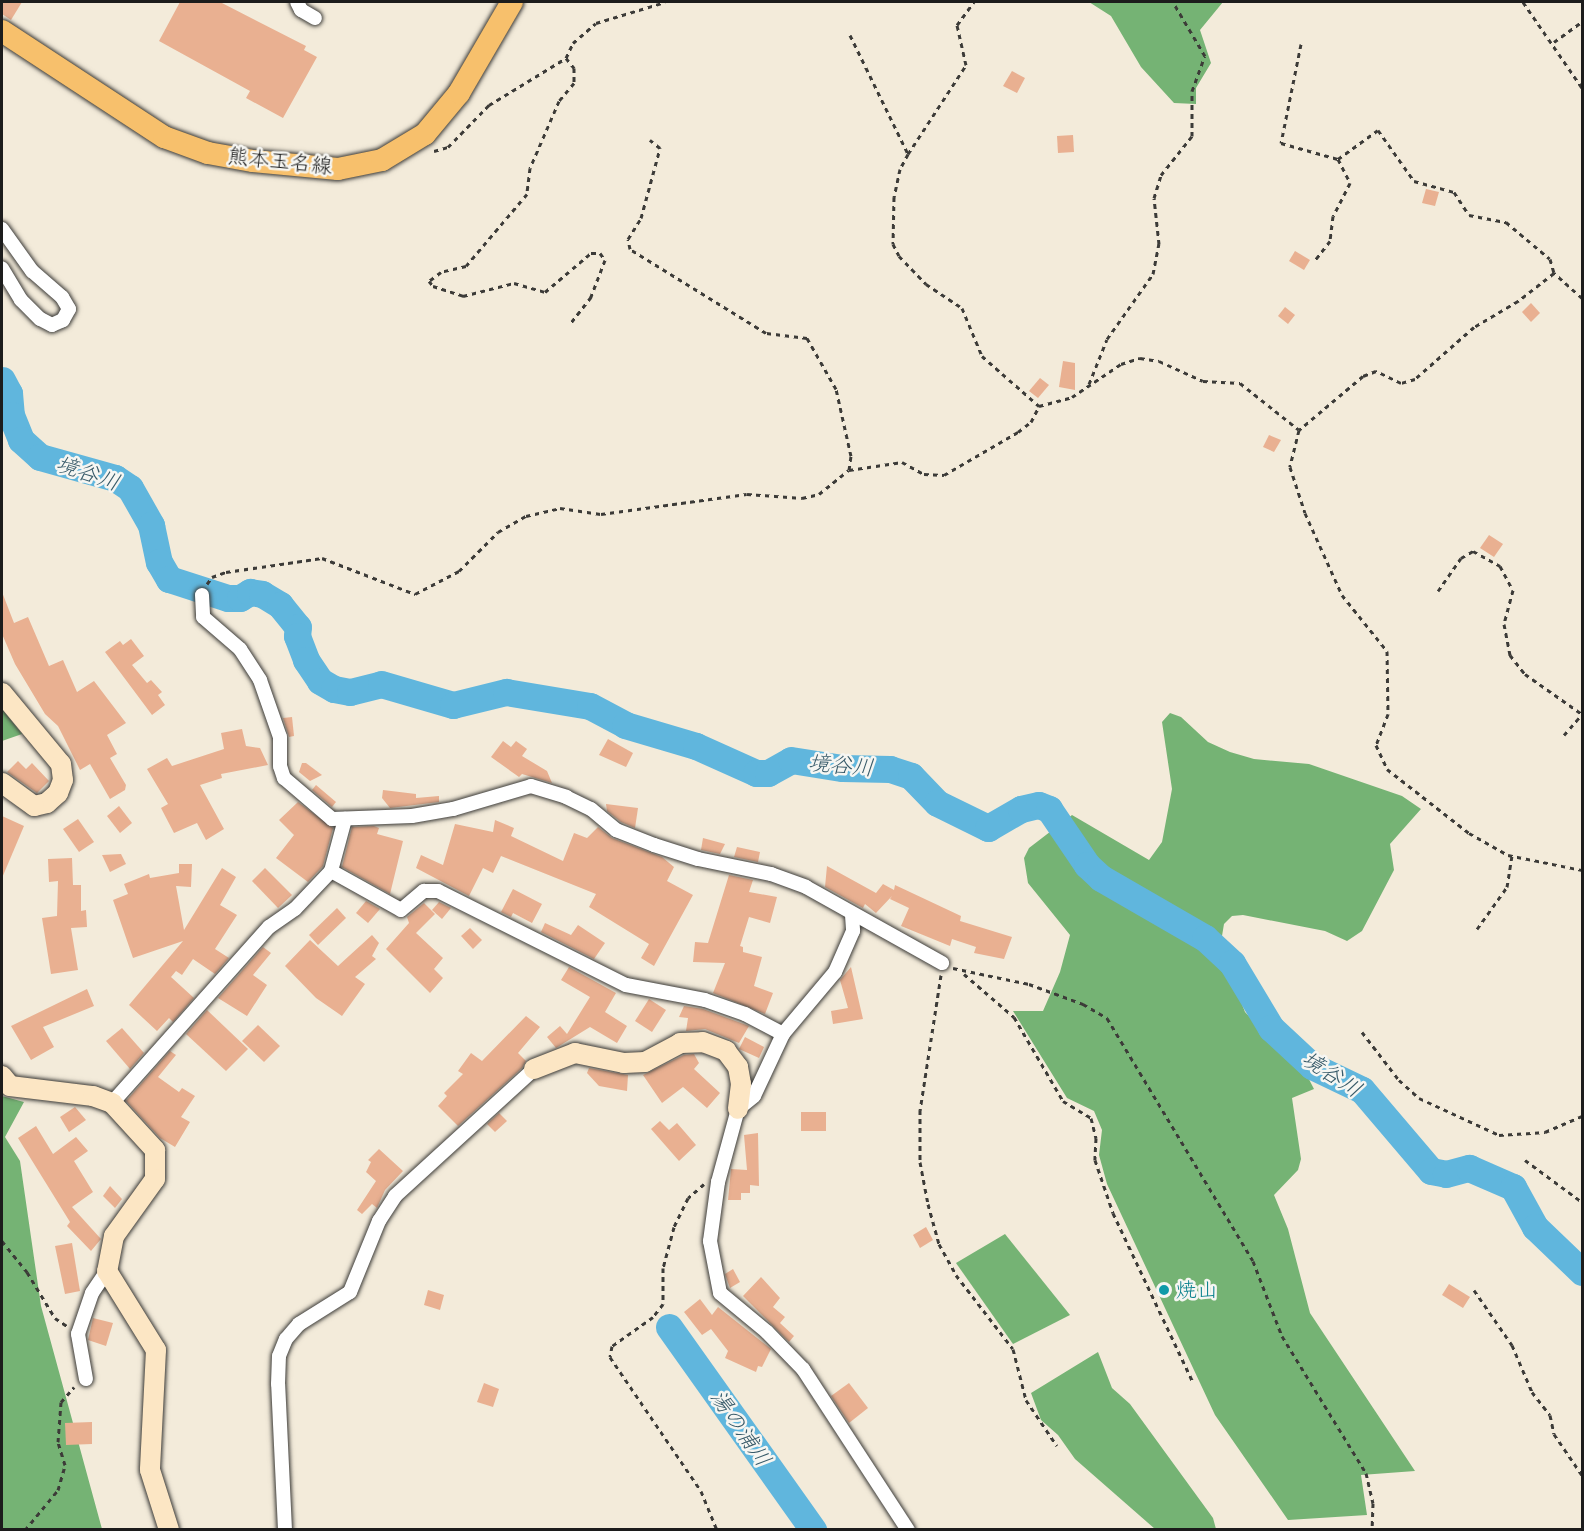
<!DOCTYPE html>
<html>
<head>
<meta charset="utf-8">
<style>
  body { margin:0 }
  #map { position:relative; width:1584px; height:1531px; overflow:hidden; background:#f3ebda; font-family:Sriracha,"Klee One",sans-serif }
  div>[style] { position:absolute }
  .forest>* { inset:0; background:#75b374 }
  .river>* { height:27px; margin:-13.5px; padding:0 13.5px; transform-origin:13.5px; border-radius:13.5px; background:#60b6dd }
  .building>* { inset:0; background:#e9b091 }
  .path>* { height:3px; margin-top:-1.5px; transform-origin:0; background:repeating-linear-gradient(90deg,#3c3b38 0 4.5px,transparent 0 9px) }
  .roads { filter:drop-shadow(0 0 2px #3c3b38) drop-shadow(0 0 2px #3c3b38) }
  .street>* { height:14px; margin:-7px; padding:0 7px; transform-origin:7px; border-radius:7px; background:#fff }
  .secondary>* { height:20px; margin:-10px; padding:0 10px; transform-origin:10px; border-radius:10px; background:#fce6c4 }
  .primary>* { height:22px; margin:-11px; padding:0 11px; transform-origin:11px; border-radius:11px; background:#f7c06c }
  .dots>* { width:16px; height:16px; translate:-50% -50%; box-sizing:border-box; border:3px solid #f6f6f2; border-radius:50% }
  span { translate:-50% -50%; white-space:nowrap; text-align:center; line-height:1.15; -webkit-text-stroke:5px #f6f6f2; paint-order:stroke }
  .street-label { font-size:21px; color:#1c1c1c }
  .culture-label { font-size:21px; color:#0d838f }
  .left { translate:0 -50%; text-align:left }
  .water-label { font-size:22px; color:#375a69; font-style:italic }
  .frame { position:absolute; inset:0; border:3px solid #1c1c1c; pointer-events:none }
</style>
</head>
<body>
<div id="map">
  <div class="forest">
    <div style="clip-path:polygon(1089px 2px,1223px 2px,1200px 30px,1211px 63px,1196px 88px,1196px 104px,1174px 103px,1141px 67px,1111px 16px)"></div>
    <div style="clip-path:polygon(2px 709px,22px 734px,2px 741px)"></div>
    <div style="clip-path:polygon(1170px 713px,1181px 717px,1208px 742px,1230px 752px,1254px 759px,1309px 764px,1402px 796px,1421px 809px,1390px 844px,1394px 870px,1362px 931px,1347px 941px,1325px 931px,1243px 915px,1232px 916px,1224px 924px,1220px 948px,1245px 1012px,1269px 1038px,1299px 1060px,1314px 1089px,1292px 1098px,1301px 1159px,1298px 1170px,1274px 1195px,1288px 1229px,1310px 1313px,1415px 1471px,1361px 1475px,1367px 1515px,1288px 1520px,1215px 1415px,1107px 1184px,1099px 1155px,1102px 1130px,1094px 1111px,1067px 1098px,1013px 1011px,1043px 1011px,1060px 972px,1070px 935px,1028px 883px,1024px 858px,1029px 848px,1072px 815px,1149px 860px,1162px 842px,1172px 789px,1162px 722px)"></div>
    <div style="clip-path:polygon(2px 1096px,24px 1102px,5px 1137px,20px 1161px,41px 1306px,102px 1529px,2px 1529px)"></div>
    <div style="clip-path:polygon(1005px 1234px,1070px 1315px,1013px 1344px,956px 1263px)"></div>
    <div style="clip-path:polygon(1098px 1352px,1112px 1388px,1130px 1404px,1213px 1518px,1216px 1529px,1155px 1529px,1075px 1459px,1058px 1435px,1041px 1420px,1031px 1393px)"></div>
  </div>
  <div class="river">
    <div style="left:2px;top:380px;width:15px;rotate:62deg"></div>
    <div style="left:9px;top:393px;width:22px;rotate:85deg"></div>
    <div style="left:11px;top:415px;width:27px;rotate:68deg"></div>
    <div style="left:21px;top:440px;width:25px;rotate:42deg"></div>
    <div style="left:40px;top:457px;width:78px;rotate:15.6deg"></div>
    <div style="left:115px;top:478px;width:18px;rotate:34deg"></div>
    <div style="left:130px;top:488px;width:43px;rotate:60.4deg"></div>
    <div style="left:151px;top:525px;width:38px;rotate:78deg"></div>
    <div style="left:159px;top:562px;width:20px;rotate:60deg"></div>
    <div style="left:169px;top:579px;width:62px;rotate:17.9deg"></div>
    <div style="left:228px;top:598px;width:12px"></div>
    <div style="left:240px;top:598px;width:12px;rotate:-31deg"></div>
    <div style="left:250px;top:592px;width:12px;rotate:9deg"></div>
    <div style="left:262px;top:594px;width:21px;rotate:31deg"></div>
    <div style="left:280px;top:605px;width:28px;rotate:51deg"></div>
    <div style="left:298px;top:627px;width:9px;rotate:96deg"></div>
    <div style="left:297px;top:636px;width:26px;rotate:69deg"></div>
    <div style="left:306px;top:660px;width:25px;rotate:56deg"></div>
    <div style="left:320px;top:681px;width:16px;rotate:30deg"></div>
    <div style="left:334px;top:689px;width:16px;rotate:11deg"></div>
    <div style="left:350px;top:692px;width:32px;rotate:-14deg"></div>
    <div style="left:381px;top:684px;width:75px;rotate:16.3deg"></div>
    <div style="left:453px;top:705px;width:55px;rotate:-13.8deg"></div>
    <div style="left:506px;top:692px;width:85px;rotate:9.5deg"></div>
    <div style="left:590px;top:706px;width:40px;rotate:28deg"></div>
    <div style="left:625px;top:725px;width:74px;rotate:16.5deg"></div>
    <div style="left:696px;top:746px;width:66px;rotate:24.2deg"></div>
    <div style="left:756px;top:773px;width:12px"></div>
    <div style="left:768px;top:773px;width:26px;rotate:-29deg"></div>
    <div style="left:791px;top:760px;width:52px;rotate:8.9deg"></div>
    <div style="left:842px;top:768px;width:48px;rotate:1.2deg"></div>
    <div style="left:890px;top:769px;width:22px;rotate:18deg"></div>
    <div style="left:911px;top:776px;width:37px;rotate:46deg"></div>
    <div style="left:937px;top:803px;width:57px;rotate:26.1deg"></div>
    <div style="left:988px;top:828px;width:38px;rotate:-30deg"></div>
    <div style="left:1021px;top:809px;width:18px;rotate:-13deg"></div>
    <div style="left:1039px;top:805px;width:11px;rotate:22deg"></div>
    <div style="left:1049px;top:809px;width:68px;rotate:55.8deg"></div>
    <div style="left:1087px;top:865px;width:19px;rotate:43deg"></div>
    <div style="left:1101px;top:878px;width:120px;rotate:30deg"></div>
    <div style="left:1205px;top:938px;width:37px;rotate:43deg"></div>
    <div style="left:1232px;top:963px;width:76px;rotate:59deg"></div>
    <div style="left:1271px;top:1028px;width:56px;rotate:42.8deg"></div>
    <div style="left:1312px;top:1066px;width:55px;rotate:25.6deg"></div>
    <div style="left:1362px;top:1090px;width:106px;rotate:49.6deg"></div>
    <div style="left:1431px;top:1171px;width:15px;rotate:11deg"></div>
    <div style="left:1446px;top:1174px;width:24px;rotate:-15deg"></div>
    <div style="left:1469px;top:1168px;width:48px;rotate:23.4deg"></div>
    <div style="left:1513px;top:1187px;width:46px;rotate:61.2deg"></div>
    <div style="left:1535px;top:1227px;width:65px;rotate:43.8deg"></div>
    <div style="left:669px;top:1327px;width:249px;rotate:54.6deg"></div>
  </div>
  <div class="building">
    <div style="clip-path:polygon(2px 2px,22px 2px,11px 20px,2px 14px)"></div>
    <div style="clip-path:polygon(180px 2px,220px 2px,306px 46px,304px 50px,317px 57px,283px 118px,246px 98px,250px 91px,159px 41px)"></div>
    <div style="clip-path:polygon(1012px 71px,1025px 78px,1017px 93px,1003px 86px)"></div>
    <div style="clip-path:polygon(1073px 135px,1074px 152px,1058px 153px,1057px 136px)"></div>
    <div style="clip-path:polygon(1426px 189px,1439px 192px,1435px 206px,1422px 203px)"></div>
    <div style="clip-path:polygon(1295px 251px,1310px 260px,1304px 270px,1289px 261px)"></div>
    <div style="clip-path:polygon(1531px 303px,1540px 313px,1531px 322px,1522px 312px)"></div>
    <div style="clip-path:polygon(1285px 307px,1295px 315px,1288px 324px,1278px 316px)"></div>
    <div style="clip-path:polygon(1063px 361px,1075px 363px,1075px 390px,1059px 387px)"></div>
    <div style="clip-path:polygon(1040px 378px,1049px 385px,1038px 398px,1029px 391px)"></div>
    <div style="clip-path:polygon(1269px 435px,1281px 440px,1274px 452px,1263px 447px)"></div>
    <div style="clip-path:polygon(1489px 535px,1503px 544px,1494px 557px,1480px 548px)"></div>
    <div style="clip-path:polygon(2px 592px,14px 623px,28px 617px,49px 666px,63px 660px,77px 692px,94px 681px,126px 723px,107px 735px,117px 754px,110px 758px,126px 785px,125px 790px,110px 799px,90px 764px,80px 770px,58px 726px,45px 714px,15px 664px,2px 634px)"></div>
    <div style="clip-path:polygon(131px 639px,144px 656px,132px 665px,147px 683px,151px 680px,162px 692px,158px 695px,165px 705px,152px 715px,105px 652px,120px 641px,123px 645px)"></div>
    <div style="clip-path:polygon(292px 717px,294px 736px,289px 737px,283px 718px)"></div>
    <div style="clip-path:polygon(242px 729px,246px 746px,260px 748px,268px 765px,221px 774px,222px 778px,200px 785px,224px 829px,206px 840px,197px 823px,174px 833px,161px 808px,168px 804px,147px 769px,167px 758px,172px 766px,224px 749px,221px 733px)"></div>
    <div style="clip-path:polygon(608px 739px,633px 753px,626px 767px,599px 755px)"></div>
    <div style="clip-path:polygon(503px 741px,511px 747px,516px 741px,527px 749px,522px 756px,547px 771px,552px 783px,522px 774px,519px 777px,491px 757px)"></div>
    <div style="clip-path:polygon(18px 761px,26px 769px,32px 763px,49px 781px,37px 793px,7px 772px)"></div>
    <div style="clip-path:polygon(302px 763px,306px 763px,322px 775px,310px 781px,299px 772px)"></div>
    <div style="clip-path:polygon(316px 785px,336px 802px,332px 807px,312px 790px)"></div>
    <div style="clip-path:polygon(383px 790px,416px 794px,416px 798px,439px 796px,439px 802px,390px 808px,382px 798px)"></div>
    <div style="clip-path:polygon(298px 802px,333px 828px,323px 866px,308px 882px,276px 858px,294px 835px,279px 820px)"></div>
    <div style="clip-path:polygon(606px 804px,638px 808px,635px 828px,621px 822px,607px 811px)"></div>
    <div style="clip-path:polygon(119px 806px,132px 823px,120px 833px,107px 816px)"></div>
    <div style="clip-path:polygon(2px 816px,24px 826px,2px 878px)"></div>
    <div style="clip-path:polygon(78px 819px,94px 842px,79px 852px,63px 829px)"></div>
    <div style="clip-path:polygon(495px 820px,514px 828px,511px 836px,563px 861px,574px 833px,587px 838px,598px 827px,612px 838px,662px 857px,674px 867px,667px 881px,693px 895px,654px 966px,641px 958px,649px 944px,589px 907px,596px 894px,501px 856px,493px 873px,483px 868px,469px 896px,416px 868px,421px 855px,443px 865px,455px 824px,493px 832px)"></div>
    <div style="clip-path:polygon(374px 826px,379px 828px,377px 834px,403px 841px,390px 894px,342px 867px,352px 827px)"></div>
    <div style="clip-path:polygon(703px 838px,725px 844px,720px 854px,701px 850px)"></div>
    <div style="clip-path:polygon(737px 847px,760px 852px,758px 862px,734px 857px)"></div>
    <div style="clip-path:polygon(121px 854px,126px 864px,110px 872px,102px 855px)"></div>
    <div style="clip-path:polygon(72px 858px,73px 885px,81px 885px,81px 911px,86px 910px,87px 927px,71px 928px,78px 970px,51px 974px,42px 918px,57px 916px,58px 881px,49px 882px,48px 859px)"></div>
    <div style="clip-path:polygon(179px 864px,192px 864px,191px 887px,176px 886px,184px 930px,222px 868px,236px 877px,220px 905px,237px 915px,215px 949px,229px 958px,215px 974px,193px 959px,182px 975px,176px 971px,171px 977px,194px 998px,173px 1022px,169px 1018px,157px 1031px,129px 1005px,183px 941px,133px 958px,113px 900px,128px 894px,124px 884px,149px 874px,150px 878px,179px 873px)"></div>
    <div style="clip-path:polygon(827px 866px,876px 893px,883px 884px,894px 890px,895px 885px,961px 916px,960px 921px,1012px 937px,1004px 959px,974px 953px,976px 947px,952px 939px,950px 946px,901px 926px,909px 908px,890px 899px,892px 896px,876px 913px,865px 904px,863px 908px,825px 887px)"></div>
    <div style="clip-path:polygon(265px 868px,292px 895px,278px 908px,252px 881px)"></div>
    <div style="clip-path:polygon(729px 875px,753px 880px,749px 892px,777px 897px,770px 923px,749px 917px,740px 946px,743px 947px,743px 952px,762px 957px,754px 986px,773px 993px,765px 1014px,713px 993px,725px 963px,693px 962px,695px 942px,708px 943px)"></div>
    <div style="clip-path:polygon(513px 889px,542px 904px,532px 923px,513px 913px,511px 917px,501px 912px)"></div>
    <div style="clip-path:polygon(366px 901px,380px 909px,368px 923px,356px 913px)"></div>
    <div style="clip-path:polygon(439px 902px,451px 908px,442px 919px,432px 910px)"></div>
    <div style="clip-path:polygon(424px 903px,435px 914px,416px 933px,443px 958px,434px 969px,443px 978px,430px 993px,386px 949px,409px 923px,407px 917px)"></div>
    <div style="clip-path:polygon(337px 908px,346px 918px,318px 945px,309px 935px)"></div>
    <div style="clip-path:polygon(545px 923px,571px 935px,578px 925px,605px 943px,594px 959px,541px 932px)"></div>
    <div style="clip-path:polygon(470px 928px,482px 940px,473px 949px,461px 936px)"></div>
    <div style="clip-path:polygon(372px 935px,379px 943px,372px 956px,376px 959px,355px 977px,365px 984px,342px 1016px,316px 998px,285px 966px,310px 940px,338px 966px)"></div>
    <div style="clip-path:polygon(263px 947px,271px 953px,253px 975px,267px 985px,247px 1016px,218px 998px)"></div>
    <div style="clip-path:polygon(569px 967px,616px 993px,605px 1012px,627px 1026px,617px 1043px,590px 1027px,556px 1048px,547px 1037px,560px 1026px,567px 1034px,590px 997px,561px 980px)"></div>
    <div style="clip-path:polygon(851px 967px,863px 1019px,833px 1024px,831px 1011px,848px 1008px,840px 980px)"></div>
    <div style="clip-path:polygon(87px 989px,94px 1006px,43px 1027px,54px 1047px,31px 1060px,11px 1026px)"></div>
    <div style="clip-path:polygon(649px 999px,666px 1010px,652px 1032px,635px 1021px)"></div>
    <div style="clip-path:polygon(684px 1006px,703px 1009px,749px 1026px,739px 1043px,705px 1029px,686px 1031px,688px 1018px,679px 1017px)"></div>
    <div style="clip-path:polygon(207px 1010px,248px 1049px,226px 1071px,186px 1034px)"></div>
    <div style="clip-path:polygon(526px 1016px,540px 1027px,518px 1053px,526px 1061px,522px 1068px,458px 1126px,438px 1106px,447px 1096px,444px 1093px,463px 1074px,458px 1071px,471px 1053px,482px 1061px)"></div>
    <div style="clip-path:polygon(258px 1025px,280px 1046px,264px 1062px,242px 1041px)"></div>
    <div style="clip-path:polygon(122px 1028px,144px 1053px,130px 1069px,106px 1041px)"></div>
    <div style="clip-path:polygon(745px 1037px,764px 1047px,759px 1058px,739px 1049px)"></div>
    <div style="clip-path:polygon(170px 1051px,176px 1055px,158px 1077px,179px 1092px,182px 1088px,195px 1096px,181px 1117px,190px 1122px,175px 1147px,160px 1138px,126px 1101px)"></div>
    <div style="clip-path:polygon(694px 1054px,699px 1063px,694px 1069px,720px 1093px,707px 1108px,683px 1087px,662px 1103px,643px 1075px,684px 1055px)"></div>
    <div style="clip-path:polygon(589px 1068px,628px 1075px,627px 1091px,599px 1086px,587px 1073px)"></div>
    <div style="clip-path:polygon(75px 1107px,86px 1120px,69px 1132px,60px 1117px)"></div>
    <div style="clip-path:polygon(801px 1112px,826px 1112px,826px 1131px,801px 1131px)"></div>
    <div style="clip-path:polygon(499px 1113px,507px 1121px,495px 1132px,487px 1124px)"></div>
    <div style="clip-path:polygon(660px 1121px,669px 1130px,677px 1123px,696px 1145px,679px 1161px,651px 1129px)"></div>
    <div style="clip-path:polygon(36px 1126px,53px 1154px,76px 1137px,88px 1151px,74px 1161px,93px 1192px,72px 1207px,101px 1239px,91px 1251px,67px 1226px,70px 1222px,18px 1138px)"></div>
    <div style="clip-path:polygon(758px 1133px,759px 1186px,750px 1185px,750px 1193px,741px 1193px,741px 1200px,728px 1200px,731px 1169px,747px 1170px,744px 1135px)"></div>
    <div style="clip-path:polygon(379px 1149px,403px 1171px,385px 1190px,377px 1208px,372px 1204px,362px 1214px,357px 1210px,376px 1181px,366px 1172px,371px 1162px,368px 1160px)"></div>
    <div style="clip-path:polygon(110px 1186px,122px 1199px,115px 1208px,103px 1196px)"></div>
    <div style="clip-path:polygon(926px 1227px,933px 1240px,920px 1248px,913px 1235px)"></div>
    <div style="clip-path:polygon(72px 1243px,80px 1291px,65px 1294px,55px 1246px)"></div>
    <div style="clip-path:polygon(733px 1269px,740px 1282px,730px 1288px,725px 1274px)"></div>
    <div style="clip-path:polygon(761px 1277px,780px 1298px,773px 1307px,785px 1317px,780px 1323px,794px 1336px,789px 1342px,743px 1296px)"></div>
    <div style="clip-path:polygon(1449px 1284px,1470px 1297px,1463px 1308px,1442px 1295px)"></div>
    <div style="clip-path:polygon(428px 1290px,444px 1295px,440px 1310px,424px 1305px)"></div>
    <div style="clip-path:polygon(700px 1299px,712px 1315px,718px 1307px,771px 1349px,762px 1367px,758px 1366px,756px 1372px,725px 1358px,728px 1351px,711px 1329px,702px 1335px,684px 1312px)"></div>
    <div style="clip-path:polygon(93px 1318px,113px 1323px,106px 1346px,88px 1340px)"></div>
    <div style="clip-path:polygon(484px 1383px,499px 1389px,493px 1407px,477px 1402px)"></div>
    <div style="clip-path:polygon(849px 1383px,868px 1408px,849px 1423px,831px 1396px)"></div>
    <div style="clip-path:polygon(92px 1422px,92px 1444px,66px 1445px,65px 1423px)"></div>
  </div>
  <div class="path">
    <div style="left:1523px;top:2px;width:104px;rotate:55.5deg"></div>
    <div style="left:850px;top:35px;width:132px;rotate:64deg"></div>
    <div style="left:908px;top:154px;width:17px;rotate:118deg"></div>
    <div style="left:900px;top:169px;width:29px;rotate:102deg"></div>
    <div style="left:894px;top:197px;width:47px;rotate:91.2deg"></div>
    <div style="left:893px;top:244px;width:13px;rotate:63deg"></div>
    <div style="left:899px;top:256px;width:39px;rotate:46deg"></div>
    <div style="left:926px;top:284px;width:43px;rotate:33.7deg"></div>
    <div style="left:962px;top:308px;width:52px;rotate:67.4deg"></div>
    <div style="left:982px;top:356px;width:76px;rotate:41.3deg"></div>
    <div style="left:1554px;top:42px;width:34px;rotate:-36deg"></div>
    <div style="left:1301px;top:44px;width:101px;rotate:101.4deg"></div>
    <div style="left:1281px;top:143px;width:59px;rotate:15.7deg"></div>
    <div style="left:1338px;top:159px;width:27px;rotate:63deg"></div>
    <div style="left:1350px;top:183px;width:37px;rotate:117deg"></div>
    <div style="left:1333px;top:216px;width:25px;rotate:97deg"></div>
    <div style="left:1330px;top:241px;width:24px;rotate:128deg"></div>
    <div style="left:566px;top:58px;width:13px;rotate:51deg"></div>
    <div style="left:574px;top:68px;width:15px;rotate:90deg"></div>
    <div style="left:574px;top:83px;width:23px;rotate:130deg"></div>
    <div style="left:559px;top:101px;width:73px;rotate:113.4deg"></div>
    <div style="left:530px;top:168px;width:26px;rotate:97deg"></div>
    <div style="left:527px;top:194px;width:94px;rotate:130.3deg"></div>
    <div style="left:466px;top:266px;width:26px;rotate:167deg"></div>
    <div style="left:441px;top:272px;width:15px;rotate:143deg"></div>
    <div style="left:429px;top:281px;width:6px;rotate:51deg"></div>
    <div style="left:433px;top:286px;width:32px;rotate:18deg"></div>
    <div style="left:463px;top:296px;width:53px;rotate:-14.3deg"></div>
    <div style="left:514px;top:283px;width:32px;rotate:16deg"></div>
    <div style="left:545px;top:292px;width:60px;rotate:-40.3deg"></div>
    <div style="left:591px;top:253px;width:9px"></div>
    <div style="left:600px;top:253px;width:9px;rotate:54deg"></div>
    <div style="left:605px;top:260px;width:40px;rotate:111deg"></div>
    <div style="left:591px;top:297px;width:33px;rotate:128deg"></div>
    <div style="left:434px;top:151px;width:15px;rotate:-16deg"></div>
    <div style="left:448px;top:147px;width:59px;rotate:-45.7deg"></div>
    <div style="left:489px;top:105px;width:90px;rotate:-31.4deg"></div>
    <div style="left:566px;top:58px;width:17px;rotate:-65deg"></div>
    <div style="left:573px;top:43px;width:30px;rotate:-41deg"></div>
    <div style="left:596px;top:23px;width:72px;rotate:-16.9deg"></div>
    <div style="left:908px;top:154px;width:106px;rotate:-56.9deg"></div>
    <div style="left:966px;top:65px;width:41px;rotate:-102.7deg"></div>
    <div style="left:957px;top:25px;width:29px;rotate:-54deg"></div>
    <div style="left:1338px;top:159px;width:49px;rotate:-35.9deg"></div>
    <div style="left:1378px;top:130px;width:62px;rotate:54.8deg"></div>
    <div style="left:1414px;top:181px;width:41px;rotate:15.4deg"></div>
    <div style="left:1454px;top:192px;width:27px;rotate:57deg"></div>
    <div style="left:1469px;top:215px;width:38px;rotate:11deg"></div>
    <div style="left:1506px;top:222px;width:57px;rotate:40.1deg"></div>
    <div style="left:1550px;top:259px;width:15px;rotate:74deg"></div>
    <div style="left:1582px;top:298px;width:38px;rotate:-138deg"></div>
    <div style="left:1554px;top:273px;width:46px;rotate:142.1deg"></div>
    <div style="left:1518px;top:301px;width:51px;rotate:149.4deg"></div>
    <div style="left:1474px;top:327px;width:79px;rotate:138.6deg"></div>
    <div style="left:1415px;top:379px;width:15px;rotate:164deg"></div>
    <div style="left:1401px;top:383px;width:28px;rotate:-154deg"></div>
    <div style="left:1376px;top:371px;width:14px;rotate:159deg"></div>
    <div style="left:1363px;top:376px;width:84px;rotate:139.8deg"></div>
    <div style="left:1299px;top:430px;width:38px;rotate:104deg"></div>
    <div style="left:1290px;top:467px;width:48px;rotate:71.9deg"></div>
    <div style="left:1305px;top:513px;width:90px;rotate:65.7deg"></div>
    <div style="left:1342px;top:595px;width:72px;rotate:51.2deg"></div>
    <div style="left:1387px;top:651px;width:63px;rotate:89.1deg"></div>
    <div style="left:1388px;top:714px;width:33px;rotate:111deg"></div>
    <div style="left:1376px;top:745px;width:26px;rotate:65deg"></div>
    <div style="left:1387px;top:769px;width:104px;rotate:38deg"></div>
    <div style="left:1469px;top:833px;width:45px;rotate:29.4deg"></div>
    <div style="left:1508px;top:855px;width:76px;rotate:11.5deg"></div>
    <div style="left:1089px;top:384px;width:48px;rotate:-68.2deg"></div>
    <div style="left:1107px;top:339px;width:80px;rotate:-54.7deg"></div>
    <div style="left:1153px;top:274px;width:31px;rotate:-79deg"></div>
    <div style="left:1159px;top:244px;width:46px;rotate:-96.2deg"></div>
    <div style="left:1154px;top:198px;width:24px;rotate:-73deg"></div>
    <div style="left:1161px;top:175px;width:50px;rotate:-51.5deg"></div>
    <div style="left:1192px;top:136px;width:45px;rotate:-90deg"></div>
    <div style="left:1192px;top:91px;width:37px;rotate:-70deg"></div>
    <div style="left:1205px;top:56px;width:63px;rotate:-120.7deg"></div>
    <div style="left:849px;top:470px;width:54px;rotate:-8.6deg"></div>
    <div style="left:902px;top:462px;width:25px;rotate:29deg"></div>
    <div style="left:924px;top:474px;width:20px;rotate:3deg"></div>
    <div style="left:944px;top:475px;width:86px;rotate:-30.2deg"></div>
    <div style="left:1018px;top:432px;width:16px;rotate:-38deg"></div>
    <div style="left:1031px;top:422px;width:18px;rotate:-63deg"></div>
    <div style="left:1039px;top:406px;width:34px;rotate:-15deg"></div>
    <div style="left:1072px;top:397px;width:59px;rotate:-34deg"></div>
    <div style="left:1121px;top:364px;width:20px;rotate:-18deg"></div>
    <div style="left:1140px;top:358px;width:19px;rotate:9deg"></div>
    <div style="left:1159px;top:361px;width:48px;rotate:24.4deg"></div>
    <div style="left:1203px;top:381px;width:37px;rotate:3deg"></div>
    <div style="left:1240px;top:383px;width:75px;rotate:38.5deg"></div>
    <div style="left:207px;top:584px;width:9px;rotate:-54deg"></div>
    <div style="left:212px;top:577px;width:15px;rotate:-20deg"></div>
    <div style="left:226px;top:572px;width:97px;rotate:-8.3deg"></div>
    <div style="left:322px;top:558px;width:100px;rotate:21.2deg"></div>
    <div style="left:415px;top:594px;width:50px;rotate:-27.6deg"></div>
    <div style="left:459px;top:571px;width:55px;rotate:-45deg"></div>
    <div style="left:498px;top:532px;width:32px;rotate:-30deg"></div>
    <div style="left:526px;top:516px;width:35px;rotate:-13deg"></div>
    <div style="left:560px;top:508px;width:41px;rotate:8.3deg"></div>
    <div style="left:601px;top:514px;width:147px;rotate:-7.8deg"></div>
    <div style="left:747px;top:494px;width:55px;rotate:4.2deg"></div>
    <div style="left:802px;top:498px;width:17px;rotate:-13deg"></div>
    <div style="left:819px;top:494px;width:38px;rotate:-39deg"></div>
    <div style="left:849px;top:470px;width:14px;rotate:-82deg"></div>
    <div style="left:851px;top:456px;width:69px;rotate:-102.6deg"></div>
    <div style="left:836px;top:389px;width:59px;rotate:-119.6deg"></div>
    <div style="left:807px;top:338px;width:41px;rotate:-173deg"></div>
    <div style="left:766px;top:333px;width:160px;rotate:-148.3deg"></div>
    <div style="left:630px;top:249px;width:10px;rotate:-101deg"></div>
    <div style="left:628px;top:239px;width:25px;rotate:-58deg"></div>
    <div style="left:641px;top:218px;width:73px;rotate:-74.8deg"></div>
    <div style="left:660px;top:148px;width:13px;rotate:-141deg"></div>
    <div style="left:1438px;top:591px;width:40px;rotate:-55.1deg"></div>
    <div style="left:1461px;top:558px;width:14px;rotate:-30deg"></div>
    <div style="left:1473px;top:551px;width:31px;rotate:29deg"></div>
    <div style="left:1500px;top:566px;width:27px;rotate:62deg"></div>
    <div style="left:1513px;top:590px;width:35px;rotate:105deg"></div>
    <div style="left:1504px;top:624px;width:32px;rotate:79deg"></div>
    <div style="left:1510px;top:655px;width:24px;rotate:52deg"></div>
    <div style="left:1525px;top:674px;width:70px;rotate:35.1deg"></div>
    <div style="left:1564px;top:735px;width:28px;rotate:-49deg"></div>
    <div style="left:1477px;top:929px;width:52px;rotate:-54.5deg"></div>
    <div style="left:1507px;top:887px;width:31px;rotate:-81deg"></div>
    <div style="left:953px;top:968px;width:78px;rotate:11.9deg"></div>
    <div style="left:1029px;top:984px;width:58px;rotate:20.3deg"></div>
    <div style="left:1083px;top:1004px;width:28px;rotate:30deg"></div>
    <div style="left:1107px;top:1018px;width:283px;rotate:59deg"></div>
    <div style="left:1253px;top:1261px;width:80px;rotate:68.9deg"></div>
    <div style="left:1282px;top:1336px;width:161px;rotate:58.5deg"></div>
    <div style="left:1366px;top:1473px;width:31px;rotate:77deg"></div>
    <div style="left:1373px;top:1503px;width:27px;rotate:92deg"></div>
    <div style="left:964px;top:974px;width:66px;rotate:40.7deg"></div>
    <div style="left:1014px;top:1017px;width:97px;rotate:59.7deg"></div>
    <div style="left:1063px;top:1101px;width:33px;rotate:31deg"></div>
    <div style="left:1091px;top:1118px;width:21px;rotate:76deg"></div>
    <div style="left:1096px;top:1138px;width:22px;rotate:93deg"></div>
    <div style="left:1095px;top:1160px;width:56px;rotate:71.2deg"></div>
    <div style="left:1113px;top:1213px;width:185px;rotate:64.7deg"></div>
    <div style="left:941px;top:975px;width:137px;rotate:98.8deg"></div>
    <div style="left:920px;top:1110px;width:52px;rotate:90deg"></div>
    <div style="left:920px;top:1162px;width:43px;rotate:79.2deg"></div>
    <div style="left:928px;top:1204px;width:41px;rotate:74.6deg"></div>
    <div style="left:939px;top:1244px;width:35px;rotate:61deg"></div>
    <div style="left:956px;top:1275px;width:93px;rotate:52.4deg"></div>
    <div style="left:1013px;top:1349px;width:53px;rotate:75.7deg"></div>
    <div style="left:1026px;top:1400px;width:55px;rotate:56deg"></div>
    <div style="left:1362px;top:1032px;width:61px;rotate:52.4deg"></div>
    <div style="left:1399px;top:1080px;width:27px;rotate:42deg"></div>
    <div style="left:1419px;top:1098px;width:88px;rotate:24.8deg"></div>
    <div style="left:1499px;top:1135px;width:46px;rotate:-3.7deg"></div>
    <div style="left:1545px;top:1132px;width:40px;rotate:-23.4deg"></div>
    <div style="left:1525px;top:1160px;width:71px;rotate:36.4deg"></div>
    <div style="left:704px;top:1184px;width:21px;rotate:139deg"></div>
    <div style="left:688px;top:1198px;width:32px;rotate:116deg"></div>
    <div style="left:674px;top:1227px;width:42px;rotate:105deg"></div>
    <div style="left:663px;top:1268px;width:36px;rotate:90deg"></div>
    <div style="left:663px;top:1304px;width:16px;rotate:128deg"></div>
    <div style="left:653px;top:1317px;width:50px;rotate:144.7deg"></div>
    <div style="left:612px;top:1346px;width:11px;rotate:100deg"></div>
    <div style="left:610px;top:1357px;width:162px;rotate:55.8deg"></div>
    <div style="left:701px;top:1491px;width:42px;rotate:67.7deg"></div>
    <div style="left:2px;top:1241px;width:40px;rotate:51deg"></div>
    <div style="left:27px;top:1272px;width:54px;rotate:58.7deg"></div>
    <div style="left:55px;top:1318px;width:14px;rotate:34deg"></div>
    <div style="left:1474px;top:1290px;width:67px;rotate:55.4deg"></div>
    <div style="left:1512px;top:1345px;width:51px;rotate:66.9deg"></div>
    <div style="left:1532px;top:1392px;width:29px;rotate:52deg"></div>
    <div style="left:1550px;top:1415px;width:19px;rotate:78deg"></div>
    <div style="left:1554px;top:1434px;width:50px;rotate:55.7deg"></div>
    <div style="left:25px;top:1530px;width:52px;rotate:-50.5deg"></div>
    <div style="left:58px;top:1490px;width:26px;rotate:-74deg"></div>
    <div style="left:65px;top:1465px;width:24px;rotate:-107deg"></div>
    <div style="left:58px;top:1442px;width:40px;rotate:-85.7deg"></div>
    <div style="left:61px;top:1402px;width:20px;rotate:-49deg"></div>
  </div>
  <div class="roads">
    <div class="street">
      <div style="left:297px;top:2px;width:9px;rotate:63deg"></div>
      <div style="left:301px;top:10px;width:16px;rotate:30deg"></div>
      <div style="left:2px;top:229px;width:52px;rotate:54.5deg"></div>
      <div style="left:32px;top:271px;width:40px;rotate:41deg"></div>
      <div style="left:62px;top:297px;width:14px;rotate:60deg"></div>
      <div style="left:69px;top:309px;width:13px;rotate:119deg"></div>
      <div style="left:63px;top:320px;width:12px;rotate:156deg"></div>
      <div style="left:52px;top:325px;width:13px;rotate:-153deg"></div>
      <div style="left:40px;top:319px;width:27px;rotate:-135deg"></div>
      <div style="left:21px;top:300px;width:37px;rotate:-121deg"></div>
      <div style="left:202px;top:595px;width:22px;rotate:87deg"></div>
      <div style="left:203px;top:617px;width:49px;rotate:40.9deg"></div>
      <div style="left:240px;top:649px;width:37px;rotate:57deg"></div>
      <div style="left:260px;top:680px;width:60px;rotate:70.7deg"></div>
      <div style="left:280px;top:737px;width:29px;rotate:90deg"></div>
      <div style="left:280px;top:766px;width:13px;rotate:72deg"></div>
      <div style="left:284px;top:778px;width:63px;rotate:40.5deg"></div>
      <div style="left:332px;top:819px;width:80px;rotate:-2.1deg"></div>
      <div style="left:412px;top:816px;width:42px;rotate:-9.7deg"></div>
      <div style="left:453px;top:809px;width:81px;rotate:-16.4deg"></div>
      <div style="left:531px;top:786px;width:37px;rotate:17deg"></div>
      <div style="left:566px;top:797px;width:28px;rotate:26deg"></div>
      <div style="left:591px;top:809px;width:33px;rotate:40deg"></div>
      <div style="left:616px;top:830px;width:41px;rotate:21.5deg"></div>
      <div style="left:654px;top:845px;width:46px;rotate:17.7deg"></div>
      <div style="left:698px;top:859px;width:75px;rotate:11.6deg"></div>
      <div style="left:771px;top:874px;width:37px;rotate:20deg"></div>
      <div style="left:806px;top:887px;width:156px;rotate:29.2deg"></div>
      <div style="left:331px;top:871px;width:80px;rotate:29.1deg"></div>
      <div style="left:401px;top:910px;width:30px;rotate:-40deg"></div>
      <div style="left:424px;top:891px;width:14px"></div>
      <div style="left:438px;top:891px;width:210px;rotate:26.6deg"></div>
      <div style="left:626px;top:985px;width:80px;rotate:10.8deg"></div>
      <div style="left:705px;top:1000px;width:42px;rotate:19.3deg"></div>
      <div style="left:745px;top:1014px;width:43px;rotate:27.8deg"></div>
      <div style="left:852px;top:915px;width:16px;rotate:86deg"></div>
      <div style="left:853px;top:931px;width:45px;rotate:113.7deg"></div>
      <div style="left:835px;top:972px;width:81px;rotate:130deg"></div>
      <div style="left:783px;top:1034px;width:68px;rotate:115.1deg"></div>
      <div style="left:754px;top:1096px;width:21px;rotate:141deg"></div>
      <div style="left:738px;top:1109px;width:76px;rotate:105.3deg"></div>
      <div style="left:718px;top:1182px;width:60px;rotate:97.7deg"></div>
      <div style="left:710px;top:1241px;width:53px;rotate:79.1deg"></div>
      <div style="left:720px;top:1293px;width:61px;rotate:39.7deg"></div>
      <div style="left:767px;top:1332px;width:52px;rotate:45.8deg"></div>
      <div style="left:803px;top:1369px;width:192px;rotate:56.9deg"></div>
      <div style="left:112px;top:1103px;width:236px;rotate:-48.3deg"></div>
      <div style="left:269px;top:927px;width:32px;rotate:-35deg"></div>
      <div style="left:295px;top:909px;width:52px;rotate:-46.5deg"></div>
      <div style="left:331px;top:871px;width:54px;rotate:-74.9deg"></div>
      <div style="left:86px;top:1379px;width:46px;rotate:-100.1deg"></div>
      <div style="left:78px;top:1334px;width:43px;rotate:-71.1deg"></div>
      <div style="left:92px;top:1293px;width:27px;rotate:-56deg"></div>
      <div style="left:285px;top:1530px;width:146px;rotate:-92.7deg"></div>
      <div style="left:278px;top:1384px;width:28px;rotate:-88deg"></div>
      <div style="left:279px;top:1356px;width:18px;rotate:-68deg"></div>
      <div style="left:286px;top:1339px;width:20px;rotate:-49deg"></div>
      <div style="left:299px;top:1324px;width:60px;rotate:-32.1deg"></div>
      <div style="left:350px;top:1292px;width:77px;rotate:-67.8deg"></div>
      <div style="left:379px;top:1221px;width:30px;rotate:-57deg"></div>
      <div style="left:395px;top:1196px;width:188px;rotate:-42.4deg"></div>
    </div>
    <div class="secondary">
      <div style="left:2px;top:693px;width:92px;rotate:50.3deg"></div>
      <div style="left:61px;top:764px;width:16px;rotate:83deg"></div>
      <div style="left:63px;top:780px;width:14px;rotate:111deg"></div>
      <div style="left:58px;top:793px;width:15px;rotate:138deg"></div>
      <div style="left:47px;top:803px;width:13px;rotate:167deg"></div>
      <div style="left:34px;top:806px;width:39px;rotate:-144deg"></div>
      <div style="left:534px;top:1069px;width:44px;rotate:-21.3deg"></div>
      <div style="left:575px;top:1053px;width:50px;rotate:11.5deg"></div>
      <div style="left:624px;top:1063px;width:21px;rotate:-3deg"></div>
      <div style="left:645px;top:1062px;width:40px;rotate:-28deg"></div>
      <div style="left:680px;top:1043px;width:23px;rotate:-2deg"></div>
      <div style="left:703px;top:1042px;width:25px;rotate:21deg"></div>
      <div style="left:726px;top:1051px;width:20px;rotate:53deg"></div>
      <div style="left:738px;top:1067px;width:17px;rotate:80deg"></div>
      <div style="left:741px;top:1084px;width:25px;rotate:97deg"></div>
      <div style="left:2px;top:1076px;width:13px;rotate:51deg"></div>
      <div style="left:10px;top:1086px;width:84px;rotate:6.9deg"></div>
      <div style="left:93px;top:1096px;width:20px;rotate:20deg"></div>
      <div style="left:112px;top:1103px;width:64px;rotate:47.5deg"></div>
      <div style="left:155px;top:1150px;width:29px;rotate:90deg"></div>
      <div style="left:155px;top:1179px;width:70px;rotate:125.7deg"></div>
      <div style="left:114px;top:1236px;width:36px;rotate:101deg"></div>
      <div style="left:107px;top:1271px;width:93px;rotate:58.2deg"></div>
      <div style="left:156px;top:1350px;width:120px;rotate:92.9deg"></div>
      <div style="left:150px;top:1470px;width:63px;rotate:72.4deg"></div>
    </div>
    <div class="primary">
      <div style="left:2px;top:31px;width:194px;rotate:33.2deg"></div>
      <div style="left:164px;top:137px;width:47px;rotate:20deg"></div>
      <div style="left:208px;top:153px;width:46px;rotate:10.1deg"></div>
      <div style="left:253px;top:161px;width:85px;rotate:5.4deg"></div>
      <div style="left:338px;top:169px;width:45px;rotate:-11.6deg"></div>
      <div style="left:382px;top:160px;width:50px;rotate:-31.2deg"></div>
      <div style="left:425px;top:134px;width:53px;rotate:-50.3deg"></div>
      <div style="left:459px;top:93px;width:105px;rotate:-59.8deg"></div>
    </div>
  </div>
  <div class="dots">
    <div style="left:1164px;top:1290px;background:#0f9aa8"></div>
  </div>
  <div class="street-label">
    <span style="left:280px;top:161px;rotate:6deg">熊本玉名線</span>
  </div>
  <div class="culture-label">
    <span class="left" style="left:1176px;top:1290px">焼山</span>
  </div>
  <div class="water-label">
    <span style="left:88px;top:473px;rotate:19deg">境谷川</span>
    <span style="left:841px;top:765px;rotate:5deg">境谷川</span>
    <span style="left:1332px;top:1074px;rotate:33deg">境谷川</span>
    <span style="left:741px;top:1428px;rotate:55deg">湯の浦川</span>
  </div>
  <div class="frame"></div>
</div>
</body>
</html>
